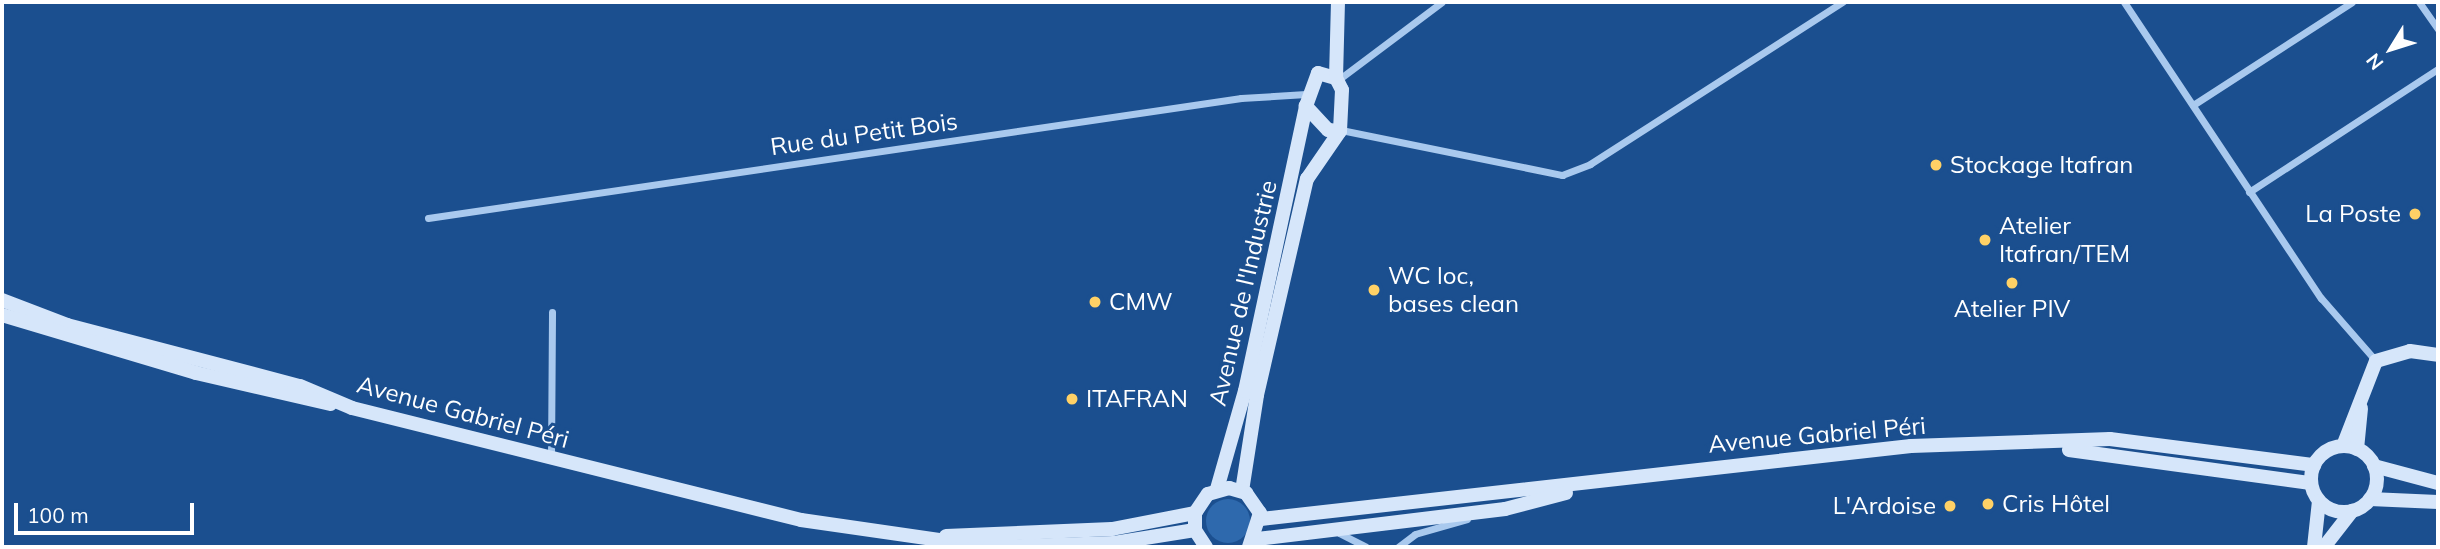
<!DOCTYPE html>
<html>
<head>
<meta charset="utf-8">
<style>
  body { margin:0 }
  #map { position:relative; width:2440px; height:549px; overflow:hidden; background:#1b4f8f; font-family:Mulish,sans-serif }
  div>[style] { position:absolute }
  .green>* { inset:0; background:#2e69ad }
  .round { border-radius:50% }
  .street>* { height:7px; margin:-3.5px; padding:0 3.5px; transform-origin:3.5px; border-radius:3.5px; background:#a9c9ee }
  .secondary>* { height:14px; margin:-7px; padding:0 7px; transform-origin:7px; border-radius:7px; background:#d6e6fa }
  .secondary>.ring { margin:-7px; padding:0; box-sizing:content-box; background:none; border:14px solid #d6e6fa; border-radius:50% }
  .dots>* { width:19px; height:19px; translate:-50% -50%; box-sizing:border-box; border:4px solid #1b4f8f; border-radius:50% }
  span { translate:-50% -50%; white-space:nowrap; text-align:center; line-height:1.15; -webkit-text-stroke:6px #1b4f8f; paint-order:stroke }
  .street-label { font-size:24px; color:#fff }
  .poi-label { font-size:24px; color:#fff }
  .left { translate:0 -50%; text-align:left }
  .right { translate:-100% -50%; text-align:right }
  .frame { position:absolute; inset:0; border:4px solid #fff; pointer-events:none }
  .north { position:absolute; left:2356px; top:14px; width:70px; height:70px; -webkit-text-stroke:5px #1b4f8f; paint-order:stroke; rotate:232deg; font-size:19px; font-weight:700; line-height:28px; text-align:center; color:#fff }
  .north::after { content:''; display:block; margin:auto; width:24px; height:32px; background:#fff; clip-path:polygon(50% 0,100% 100%,50% 72%,0 100%) }
  .scale { position:absolute; left:14px; top:503px; width:180px; height:32px; box-sizing:border-box; border:4px solid #fff; border-top:0; padding-left:9px; font-size:21px; line-height:24px; white-space:nowrap; color:#fff; -webkit-text-stroke:5px #1b4f8f; paint-order:stroke }
</style>
</head>
<body>
<div id="map">
  <div class="green">
    <div class="round" style="left:1206px;top:499px;width:44px;height:44px"></div>
  </div>
  <div class="street">
    <div style="left:2124px;top:2px;width:356px;rotate:56.4deg"></div>
    <div style="left:2321px;top:298px;width:84px;rotate:48.9deg"></div>
    <div style="left:2419px;top:2px;width:33px;rotate:55deg"></div>
    <div style="left:1338px;top:80px;width:130px;rotate:-36.9deg"></div>
    <div style="left:2193px;top:105px;width:189px;rotate:-32.9deg"></div>
    <div style="left:1341px;top:130px;width:226px;rotate:11.5deg"></div>
    <div style="left:1562px;top:175px;width:30px;rotate:-21deg"></div>
    <div style="left:1590px;top:164px;width:300px;rotate:-32.7deg"></div>
    <div style="left:2249px;top:192px;width:225px;rotate:-33.1deg"></div>
    <div style="left:428px;top:218px;width:822px;rotate:-8.4deg"></div>
    <div style="left:1241px;top:98px;width:65px;rotate:-3.5deg"></div>
    <div style="left:551px;top:458px;width:146px;rotate:-89.6deg"></div>
    <div style="left:1339px;top:533px;width:30px;rotate:27deg"></div>
    <div style="left:1398px;top:547px;width:21px;rotate:-37deg"></div>
    <div style="left:1415px;top:534px;width:54px;rotate:-16.1deg"></div>
  </div>
  <div class="secondary">
    <div style="left:1318px;top:73px;width:19px;rotate:16deg"></div>
    <div style="left:1336px;top:78px;width:13px;rotate:63deg"></div>
    <div style="left:1342px;top:90px;width:41px;rotate:92.8deg"></div>
    <div style="left:1340px;top:131px;width:12px;rotate:-175deg"></div>
    <div style="left:1328px;top:130px;width:33px;rotate:-133deg"></div>
    <div style="left:1306px;top:106px;width:35px;rotate:-70deg"></div>
    <div style="left:1336px;top:78px;width:76px;rotate:-88.5deg"></div>
    <div style="left:2px;top:300px;width:70px;rotate:21deg"></div>
    <div style="left:67px;top:325px;width:241px;rotate:14.7deg"></div>
    <div style="left:300px;top:386px;width:56px;rotate:22.9deg"></div>
    <div style="left:352px;top:408px;width:463px;rotate:14deg"></div>
    <div style="left:801px;top:520px;width:190px;rotate:8.2deg"></div>
    <div style="left:989px;top:547px;width:125px;rotate:-1.8deg"></div>
    <div style="left:1114px;top:543px;width:82px;rotate:-9.1deg"></div>
    <div style="left:2px;top:315px;width:202px;rotate:16.6deg"></div>
    <div style="left:196px;top:373px;width:138px;rotate:13deg"></div>
    <div style="left:2343px;top:446px;width:91px;rotate:-68.8deg"></div>
    <div style="left:2376px;top:361px;width:35px;rotate:-16deg"></div>
    <div style="left:2410px;top:351px;width:28px;rotate:8deg"></div>
    <div class="ring" style="left:2311px;top:446px;width:52px;height:52px"></div>
    <div style="left:2357px;top:449px;width:41px;rotate:-84.4deg"></div>
    <div style="left:2069px;top:450px;width:244px;rotate:7.8deg"></div>
    <div style="left:2374px;top:466px;width:66px;rotate:14.9deg"></div>
    <div style="left:1217px;top:489px;width:102px;rotate:-74.1deg"></div>
    <div style="left:1245px;top:391px;width:291px;rotate:-77.9deg"></div>
    <div style="left:1242px;top:491px;width:97px;rotate:-81.1deg"></div>
    <div style="left:1257px;top:395px;width:222px;rotate:-77deg"></div>
    <div style="left:1307px;top:179px;width:58px;rotate:-55.5deg"></div>
    <div style="left:2370px;top:499px;width:68px;rotate:2.5deg"></div>
    <div style="left:1261px;top:519px;width:654px;rotate:-6.41deg"></div>
    <div style="left:1911px;top:446px;width:199px;rotate:-2deg"></div>
    <div style="left:2110px;top:439px;width:206px;rotate:7.3deg"></div>
    <div style="left:946px;top:536px;width:166px;rotate:-2.4deg"></div>
    <div style="left:1112px;top:529px;width:85px;rotate:-10.9deg"></div>
    <div style="left:1257px;top:539px;width:250px;rotate:-6.9deg"></div>
    <div style="left:1505px;top:509px;width:63px;rotate:-14.7deg"></div>
    <div style="left:1206px;top:547px;width:20px;rotate:-123deg"></div>
    <div style="left:1195px;top:530px;width:17px;rotate:-90deg"></div>
    <div style="left:1195px;top:513px;width:23px;rotate:-56deg"></div>
    <div style="left:1208px;top:494px;width:22px;rotate:-16deg"></div>
    <div style="left:1229px;top:488px;width:18px;rotate:16deg"></div>
    <div style="left:1246px;top:493px;width:24px;rotate:55deg"></div>
    <div style="left:1260px;top:513px;width:36px;rotate:108deg"></div>
    <div style="left:2314px;top:547px;width:46px;rotate:-83.8deg"></div>
    <div style="left:2324px;top:547px;width:46px;rotate:-52.1deg"></div>
  </div>
  <div class="dots">
    <div style="left:1936px;top:165px;background:#ffd166"></div>
    <div style="left:2415px;top:214px;background:#ffd166"></div>
    <div style="left:1985px;top:240px;background:#ffd166"></div>
    <div style="left:2012px;top:283px;background:#ffd166"></div>
    <div style="left:1374px;top:290px;background:#ffd166"></div>
    <div style="left:1095px;top:302px;background:#ffd166"></div>
    <div style="left:1072px;top:399px;background:#ffd166"></div>
    <div style="left:1988px;top:504px;background:#ffd166"></div>
    <div style="left:1950px;top:506px;background:#ffd166"></div>
  </div>
  <div class="street-label">
    <span style="left:864px;top:134px;rotate:-8deg">Rue du Petit Bois</span>
    <span style="left:1243px;top:293px;rotate:-77deg">Avenue de l'Industrie</span>
    <span style="left:463px;top:412px;rotate:15deg">Avenue Gabriel Péri</span>
    <span style="left:1817px;top:435px;rotate:-5deg">Avenue Gabriel Péri</span>
  </div>
  <div class="poi-label">
    <span class="left" style="left:1950px;top:165px">Stockage Itafran</span>
    <span class="right" style="left:2401px;top:214px">La Poste</span>
    <span class="left" style="left:1999px;top:240px">Atelier<br>Itafran/TEM</span>
    <span class="left" style="left:1388px;top:290px">WC loc,<br>bases clean</span>
    <span class="left" style="left:1109px;top:302px">CMW</span>
    <span style="left:2012px;top:309px">Atelier PIV</span>
    <span class="left" style="left:1086px;top:399px">ITAFRAN</span>
    <span class="left" style="left:2002px;top:504px">Cris Hôtel</span>
    <span class="right" style="left:1936px;top:506px">L'Ardoise</span>
  </div>
  <div class="frame"></div>
  <div class="north">N</div>
  <div class="scale">100 m</div>
</div>
</body>
</html>
